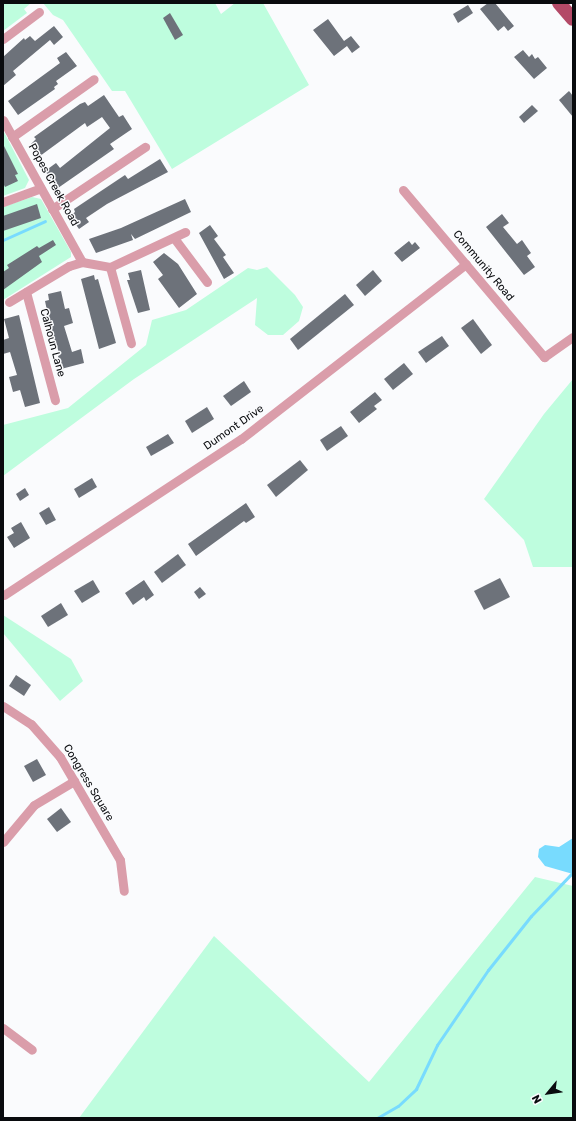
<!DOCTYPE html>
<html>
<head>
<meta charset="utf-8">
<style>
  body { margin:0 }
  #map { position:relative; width:576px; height:1121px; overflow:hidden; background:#fafbfd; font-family:Rubik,sans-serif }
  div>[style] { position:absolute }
  .green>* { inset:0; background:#befdde }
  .water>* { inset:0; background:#78dbfe }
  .stream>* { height:3px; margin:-1.5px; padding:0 1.5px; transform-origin:1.5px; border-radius:1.5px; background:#78dbfe }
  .building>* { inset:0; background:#6d727a }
  .street>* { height:9px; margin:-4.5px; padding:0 4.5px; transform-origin:4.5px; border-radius:4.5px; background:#da9daa }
  .primary>* { height:14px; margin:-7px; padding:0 7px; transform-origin:7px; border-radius:7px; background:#b34967 }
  span { translate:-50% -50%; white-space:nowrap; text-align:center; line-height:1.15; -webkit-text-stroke:3px #fafbfd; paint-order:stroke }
  .street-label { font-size:11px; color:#090b0e }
  .frame { position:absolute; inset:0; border:4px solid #090b0e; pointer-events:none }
  .north { position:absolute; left:528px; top:1073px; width:40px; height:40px; -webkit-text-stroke:3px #fafbfd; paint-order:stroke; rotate:241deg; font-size:11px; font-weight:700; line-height:16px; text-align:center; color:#090b0e }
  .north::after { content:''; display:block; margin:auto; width:14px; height:18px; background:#090b0e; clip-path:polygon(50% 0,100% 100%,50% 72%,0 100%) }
</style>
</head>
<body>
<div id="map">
  <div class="green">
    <div style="clip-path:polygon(3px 3px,31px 3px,24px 9px,27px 13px,3px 31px)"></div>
    <div style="clip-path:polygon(43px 3px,215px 3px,221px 14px,235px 3px,263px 3px,309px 85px,172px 169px,125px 91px,112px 91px,63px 20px,53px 15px)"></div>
    <div style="clip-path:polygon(3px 130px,29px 180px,25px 188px,3px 196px)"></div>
    <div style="clip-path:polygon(32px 197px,41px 199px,71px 252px,71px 257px,3px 300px,3px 207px)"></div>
    <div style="clip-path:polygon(267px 267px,295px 295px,303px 307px,299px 321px,283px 335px,268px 335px,255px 325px,257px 298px,134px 379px,3px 476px,3px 425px,68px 408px,146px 345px,152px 320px,186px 310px,248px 268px,257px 270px)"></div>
    <div style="clip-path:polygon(573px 379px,573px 567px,533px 567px,524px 540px,484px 499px,544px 414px)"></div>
    <div style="clip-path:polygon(3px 615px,71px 659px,83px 681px,60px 701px,3px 633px)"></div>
    <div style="clip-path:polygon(535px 877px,573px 886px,573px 1118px,79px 1118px,214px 936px,369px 1082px)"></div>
  </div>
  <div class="water">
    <div style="clip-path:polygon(573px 838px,573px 874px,545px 866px,538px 857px,539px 849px,545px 845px,559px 847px)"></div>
  </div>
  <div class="stream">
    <div style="left:3px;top:240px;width:46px;rotate:-24.3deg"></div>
    <div style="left:377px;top:1118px;width:24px;rotate:-30deg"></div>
    <div style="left:398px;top:1106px;width:25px;rotate:-43deg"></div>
    <div style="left:416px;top:1089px;width:49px;rotate:-64.5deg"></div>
    <div style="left:437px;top:1045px;width:91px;rotate:-55.8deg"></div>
    <div style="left:488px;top:970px;width:69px;rotate:-51.5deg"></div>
    <div style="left:531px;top:916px;width:61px;rotate:-46.3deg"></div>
  </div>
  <div class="building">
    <div style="clip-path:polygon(488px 3px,495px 3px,514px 26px,508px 31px,504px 26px,498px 31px,480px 9px)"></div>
    <div style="clip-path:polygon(468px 5px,473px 13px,458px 23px,453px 14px)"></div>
    <div style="clip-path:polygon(170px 13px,183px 35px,175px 40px,163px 18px)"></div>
    <div style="clip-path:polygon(328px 19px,344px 41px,351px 36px,360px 47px,352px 53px,347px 46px,334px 56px,313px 30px)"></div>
    <div style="clip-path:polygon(54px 26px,63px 37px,54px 45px,50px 40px,13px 71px,16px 75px,3px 86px,3px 57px,24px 38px,25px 40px,30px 36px,35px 41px)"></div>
    <div style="clip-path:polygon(523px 50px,529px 57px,532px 54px,535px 59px,538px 57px,547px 68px,534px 79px,514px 57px)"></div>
    <div style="clip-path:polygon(66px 52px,77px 66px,56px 81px,58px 84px,54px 87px,55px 89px,18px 115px,8px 101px,60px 63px,57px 58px)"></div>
    <div style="clip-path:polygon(569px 91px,573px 96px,573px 117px,559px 100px)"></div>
    <div style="clip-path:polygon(104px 95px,119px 117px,123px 115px,132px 129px,110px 144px,114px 149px,58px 188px,45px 171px,56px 163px,60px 168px,110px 128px,102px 117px,87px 127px,85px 123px,40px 156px,31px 144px,36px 139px,34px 137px,80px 104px,85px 102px,88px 106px)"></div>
    <div style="clip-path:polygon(532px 105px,538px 111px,524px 123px,519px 117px)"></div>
    <div style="clip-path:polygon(3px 144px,18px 174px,15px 175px,18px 181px,5px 187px,3px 183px)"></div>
    <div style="clip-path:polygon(160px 159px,168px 172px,107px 204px,86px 218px,89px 222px,79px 229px,70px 216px,75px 212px,74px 209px,125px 175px,128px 179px)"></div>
    <div style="clip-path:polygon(185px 199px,191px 212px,135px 239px,131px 234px,133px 240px,96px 253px,89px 239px,121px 228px)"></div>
    <div style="clip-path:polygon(37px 204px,41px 218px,3px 231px,3px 216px)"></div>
    <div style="clip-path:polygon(502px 214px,509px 223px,503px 227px,517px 244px,522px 240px,531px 253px,527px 256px,535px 267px,524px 275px,486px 227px)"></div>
    <div style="clip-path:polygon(210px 225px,218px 236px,214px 239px,226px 255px,223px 257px,234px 273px,224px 279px,199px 233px)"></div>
    <div style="clip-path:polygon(53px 240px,56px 245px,39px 256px,42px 262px,3px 290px,3px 272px,9px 268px,7px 265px,37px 246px,39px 248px)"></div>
    <div style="clip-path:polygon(409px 241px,412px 245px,415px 242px,420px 248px,402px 262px,394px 253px)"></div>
    <div style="clip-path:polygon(164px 253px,178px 264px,197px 294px,179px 308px,158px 279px,163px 275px,153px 262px)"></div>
    <div style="clip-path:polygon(141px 270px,150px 310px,138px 313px,127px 280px,130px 280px,128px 273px)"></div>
    <div style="clip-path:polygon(373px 270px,382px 281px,365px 296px,356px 285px)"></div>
    <div style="clip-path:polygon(94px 275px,95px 280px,98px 279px,116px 343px,99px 349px,81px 279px)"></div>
    <div style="clip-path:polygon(61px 291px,65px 309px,69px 308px,73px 323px,64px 326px,72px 352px,81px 349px,84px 363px,61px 369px,58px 356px,60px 355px,51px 330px,45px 301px,49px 300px,48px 294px)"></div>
    <div style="clip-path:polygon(345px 294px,354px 305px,298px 350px,290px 339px)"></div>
    <div style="clip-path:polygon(19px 315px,40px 403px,25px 407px,20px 390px,13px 392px,9px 377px,17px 375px,10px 352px,3px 354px,3px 340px,9px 338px,4px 319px)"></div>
    <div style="clip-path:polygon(473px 319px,492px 345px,481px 354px,461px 328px)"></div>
    <div style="clip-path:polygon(442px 336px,449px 346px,426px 363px,418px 352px)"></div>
    <div style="clip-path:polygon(404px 363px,413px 374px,393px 390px,384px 379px)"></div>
    <div style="clip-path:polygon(244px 381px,251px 392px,231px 406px,223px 396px)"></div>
    <div style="clip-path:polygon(375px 392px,382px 400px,374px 406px,377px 409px,359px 423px,350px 412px)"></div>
    <div style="clip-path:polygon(207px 407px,214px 419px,192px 433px,185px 421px)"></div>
    <div style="clip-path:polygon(341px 426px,348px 436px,327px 451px,320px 440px)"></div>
    <div style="clip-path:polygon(168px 434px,174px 443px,151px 456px,146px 447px)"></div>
    <div style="clip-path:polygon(300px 460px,308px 470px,276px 497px,267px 485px)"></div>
    <div style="clip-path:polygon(92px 478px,97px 487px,79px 498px,74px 489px)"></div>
    <div style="clip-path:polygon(25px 488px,29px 495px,20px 501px,16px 494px)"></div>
    <div style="clip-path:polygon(246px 503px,255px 517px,246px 523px,244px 521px,196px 556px,188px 544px)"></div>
    <div style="clip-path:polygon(49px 507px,56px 520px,46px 525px,39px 513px)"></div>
    <div style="clip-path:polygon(21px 522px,30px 538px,14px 548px,7px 537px,14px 533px,11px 528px)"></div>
    <div style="clip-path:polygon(178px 554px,186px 565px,162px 583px,154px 572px)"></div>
    <div style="clip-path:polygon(500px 578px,510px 597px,484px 610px,474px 591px)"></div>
    <div style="clip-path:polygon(93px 580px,100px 592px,82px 603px,74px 591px)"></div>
    <div style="clip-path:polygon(144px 580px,154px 595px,146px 601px,144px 597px,133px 605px,125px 593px)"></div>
    <div style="clip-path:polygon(200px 587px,206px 594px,199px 599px,194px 592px)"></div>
    <div style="clip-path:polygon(61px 603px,68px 615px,48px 627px,41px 616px)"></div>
    <div style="clip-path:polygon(16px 675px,31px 685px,24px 696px,9px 686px)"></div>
    <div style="clip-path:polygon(37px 759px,46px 775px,33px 782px,24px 766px)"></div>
    <div style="clip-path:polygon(61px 808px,71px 822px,57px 832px,47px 819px)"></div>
  </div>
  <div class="street">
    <div style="left:3px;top:39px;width:45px;rotate:-36.9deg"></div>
    <div style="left:3px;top:120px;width:162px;rotate:60.9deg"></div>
    <div style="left:12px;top:137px;width:100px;rotate:-35.3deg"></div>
    <div style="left:403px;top:190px;width:219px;rotate:49.8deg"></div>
    <div style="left:544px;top:357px;width:35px;rotate:-35deg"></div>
    <div style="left:3px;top:202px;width:40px;rotate:-20.2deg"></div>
    <div style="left:52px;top:209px;width:112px;rotate:-33.7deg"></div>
    <div style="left:174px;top:238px;width:55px;rotate:53.1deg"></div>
    <div style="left:110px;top:267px;width:79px;rotate:74.6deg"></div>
    <div style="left:26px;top:292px;width:112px;rotate:75deg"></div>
    <div style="left:9px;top:302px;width:70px;rotate:-31deg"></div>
    <div style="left:69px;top:266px;width:14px;rotate:-17deg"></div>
    <div style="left:82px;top:262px;width:28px;rotate:10deg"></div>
    <div style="left:110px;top:267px;width:83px;rotate:-25deg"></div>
    <div style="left:4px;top:595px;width:284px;rotate:-33.4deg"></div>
    <div style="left:241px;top:439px;width:285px;rotate:-37.9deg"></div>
    <div style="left:3px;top:706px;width:33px;rotate:33deg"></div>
    <div style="left:31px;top:724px;width:44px;rotate:48.7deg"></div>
    <div style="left:60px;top:757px;width:119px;rotate:59.8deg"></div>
    <div style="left:120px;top:860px;width:31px;rotate:83deg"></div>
    <div style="left:3px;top:842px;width:48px;rotate:-50deg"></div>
    <div style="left:34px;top:805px;width:47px;rotate:-31deg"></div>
    <div style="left:3px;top:1028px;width:36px;rotate:37deg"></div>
  </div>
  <div class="primary">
    <div style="left:559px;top:3px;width:21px;rotate:49deg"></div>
  </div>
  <div class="street-label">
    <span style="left:53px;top:185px;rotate:61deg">Popes Creek Road</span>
    <span style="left:483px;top:266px;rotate:50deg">Community Road</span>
    <span style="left:52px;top:343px;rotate:75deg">Calhoun Lane</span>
    <span style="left:234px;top:428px;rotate:-35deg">Dumont Drive</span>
    <span style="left:88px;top:783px;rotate:59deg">Congress Square</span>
  </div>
  <div class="frame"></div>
  <div class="north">N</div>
</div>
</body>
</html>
